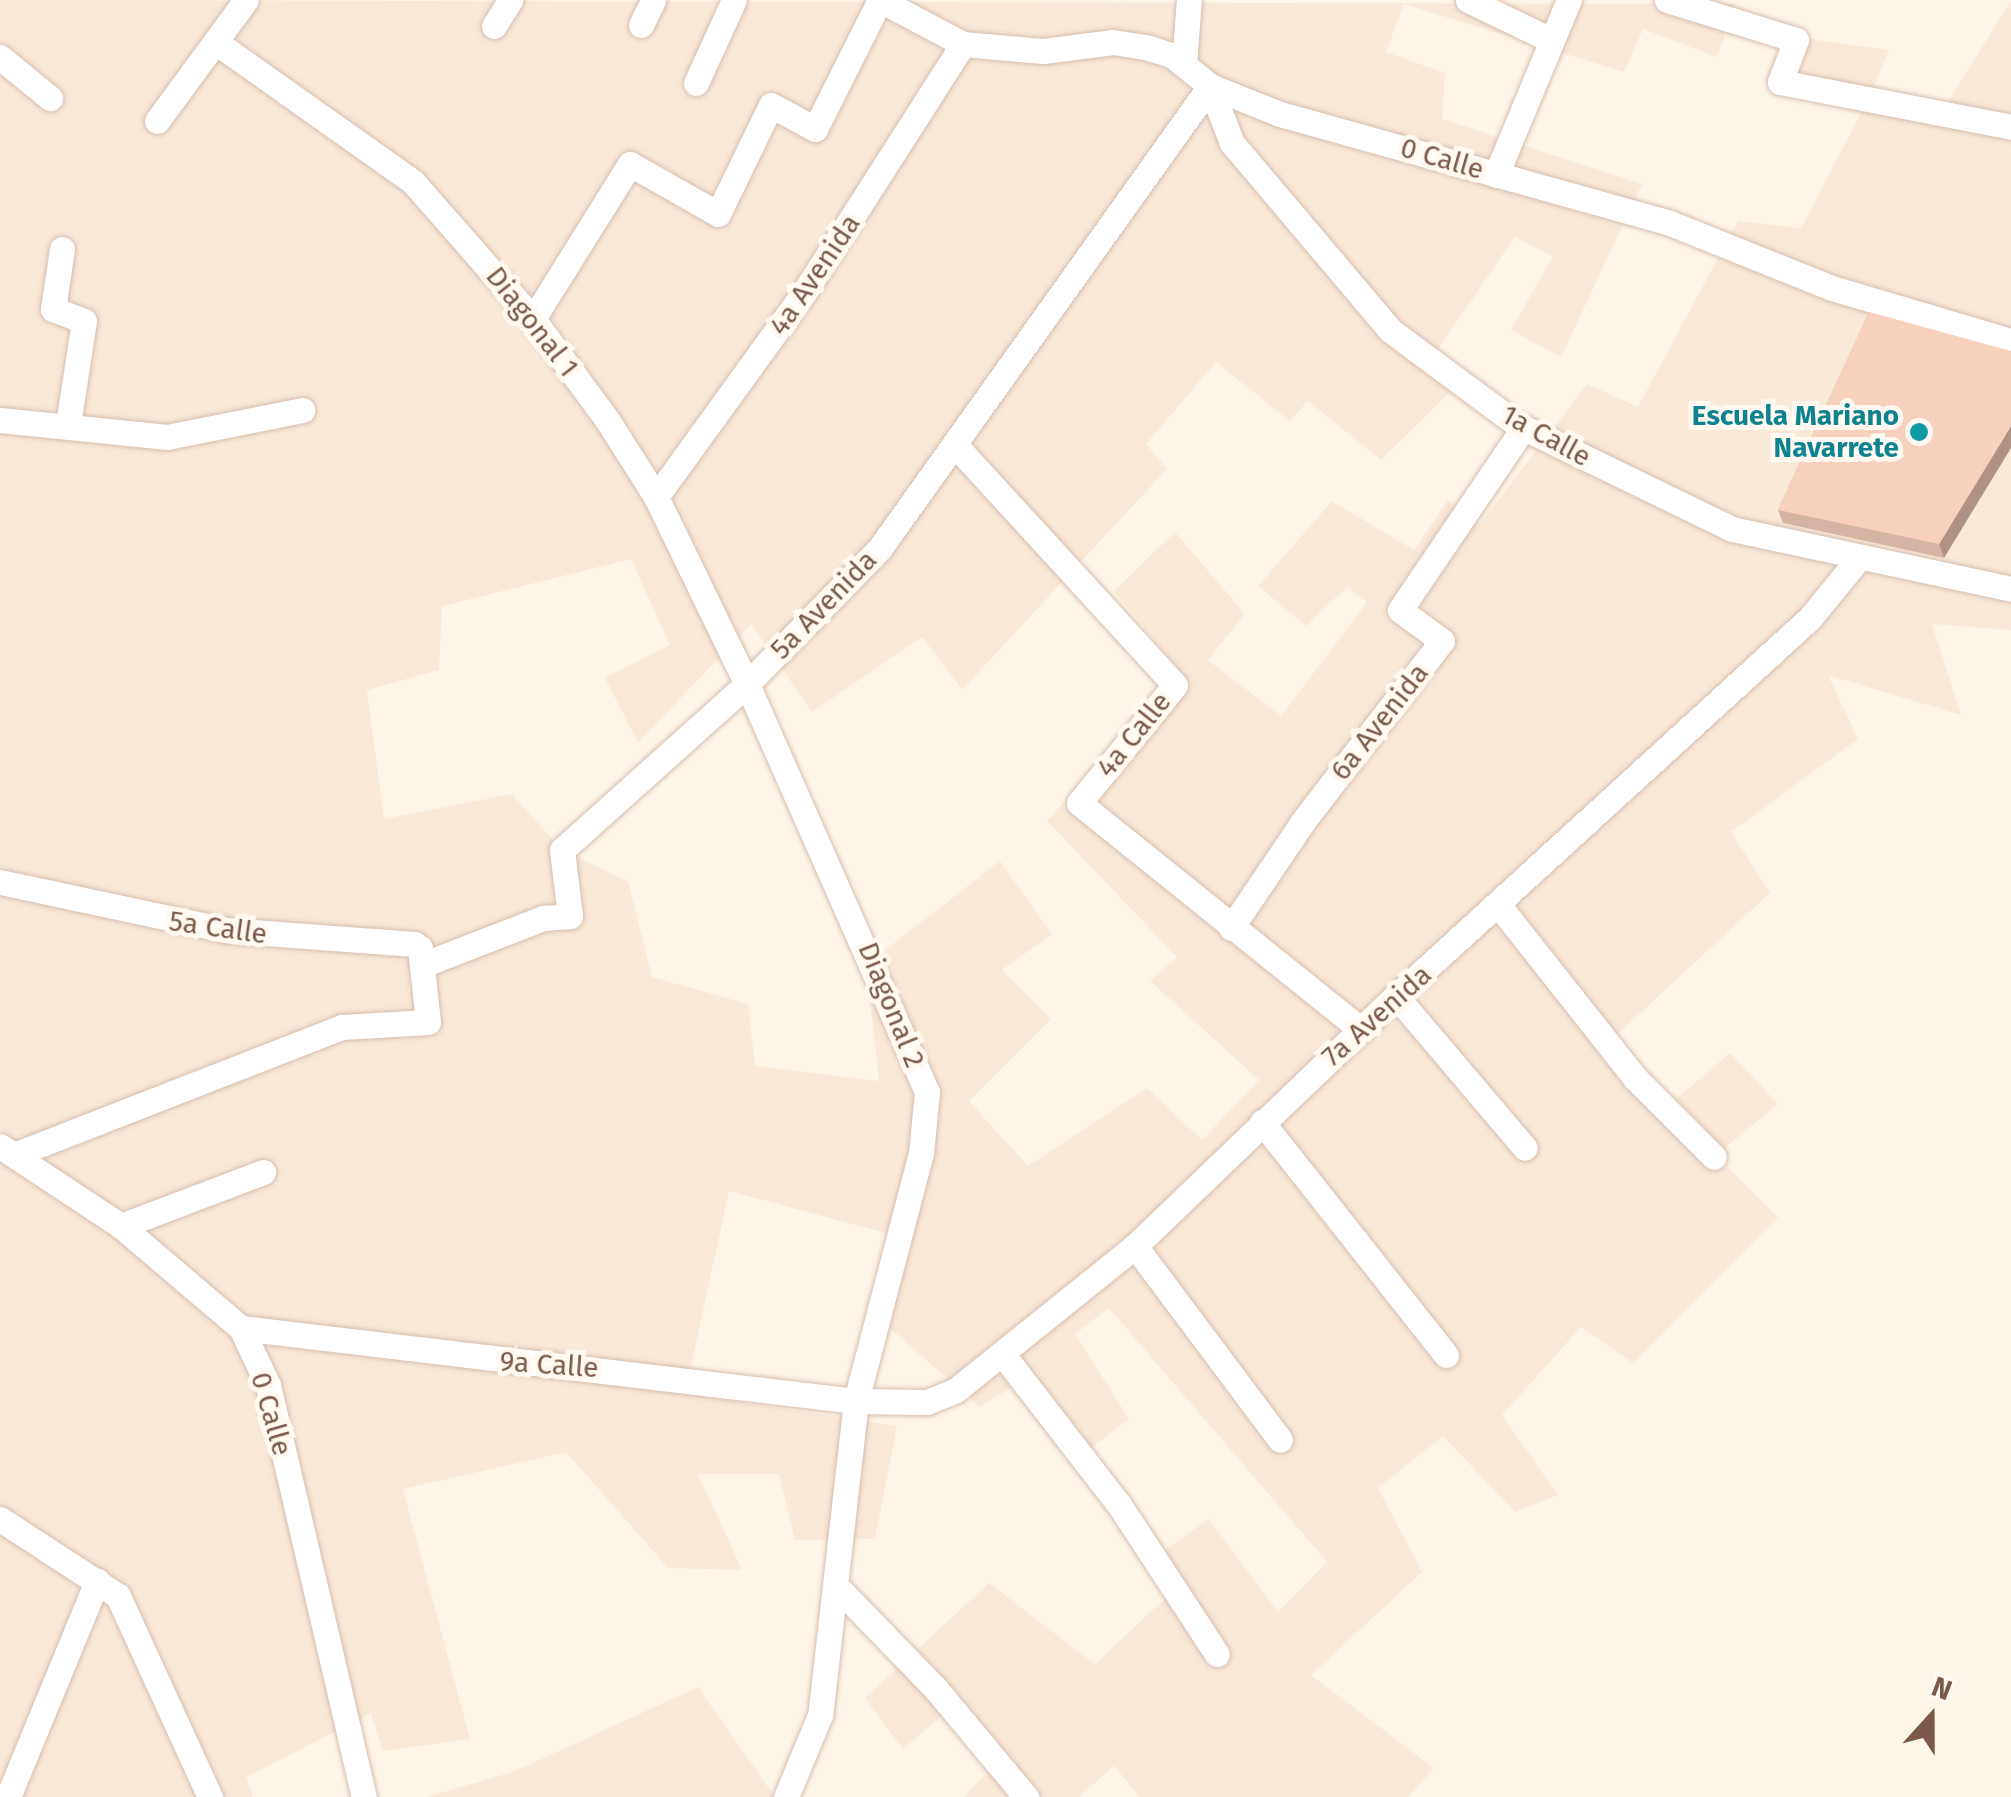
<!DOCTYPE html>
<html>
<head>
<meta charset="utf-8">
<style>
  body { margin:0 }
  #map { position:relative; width:2011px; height:1797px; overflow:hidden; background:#fef5e9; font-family:"Fira Sans",sans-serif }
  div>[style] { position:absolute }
  .residential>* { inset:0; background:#f9e9d9 }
  .roads { filter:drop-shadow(0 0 2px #d5beaf) drop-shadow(0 0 2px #d5beaf) }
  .street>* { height:25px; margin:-12.5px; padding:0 12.5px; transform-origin:12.5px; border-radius:12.5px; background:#fff }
  .wall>* { inset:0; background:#d4b4a3 }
  .shaded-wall>* { inset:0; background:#ad9285 }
  .building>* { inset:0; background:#f7d1be }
  .dots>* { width:28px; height:28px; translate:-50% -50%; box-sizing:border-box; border:5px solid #fff9f1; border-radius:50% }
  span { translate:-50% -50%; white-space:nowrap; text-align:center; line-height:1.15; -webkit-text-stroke:10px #fff9f1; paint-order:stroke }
  .street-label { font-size:28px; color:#7c5849 }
  .culture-label { font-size:28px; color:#0d838f; font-weight:700 }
  .right { translate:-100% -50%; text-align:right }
  .north { position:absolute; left:1881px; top:1667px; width:100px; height:100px; -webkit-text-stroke:8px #fff9f1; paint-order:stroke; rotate:21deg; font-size:28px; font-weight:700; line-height:40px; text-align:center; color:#7c5849 }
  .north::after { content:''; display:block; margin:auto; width:35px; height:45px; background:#7c5849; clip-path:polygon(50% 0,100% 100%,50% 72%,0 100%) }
</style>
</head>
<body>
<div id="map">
  <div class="residential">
    <div style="clip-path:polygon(0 0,1735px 4px,1717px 57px,1643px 29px,1624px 72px,1404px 4px,1386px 52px,1445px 73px,1442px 119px,1642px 184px,1561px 357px,1511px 330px,1553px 256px,1515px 237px,1427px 365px,1451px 391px,1381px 460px,1308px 401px,1290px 421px,1216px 362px,1146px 444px,1167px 469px,962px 690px,922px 637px,812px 712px,751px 624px,638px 743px,605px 678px,670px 645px,631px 559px,442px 606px,439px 670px,367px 690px,384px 819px,512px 794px,562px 850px,628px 881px,652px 977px,748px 1004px,755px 1066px,879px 1081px,866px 965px,1000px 861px,1052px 934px,1002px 970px,1051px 1019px,969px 1101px,1028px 1166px,1147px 1088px,1202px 1140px,1259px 1080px,1150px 981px,1177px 957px,1047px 821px,1181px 672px,1114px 591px,1175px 532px,1245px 614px,1208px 660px,1281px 716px,1367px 602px,1347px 587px,1306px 626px,1258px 586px,1332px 501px,1414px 550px,1448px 500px,1480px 524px,1587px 384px,1638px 407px,1738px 221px,1801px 228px,1861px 113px,1786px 91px,1801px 38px,1889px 50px,1863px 112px,1942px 112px,2011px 0,2011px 630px,1932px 624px,1961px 715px,1828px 675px,1858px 739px,1731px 832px,1770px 893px,1609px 1042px,1663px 1110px,1730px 1053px,1778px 1104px,1716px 1155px,1778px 1217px,1633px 1363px,1581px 1327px,1502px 1415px,1558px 1495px,1515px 1512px,1443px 1436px,1378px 1488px,1422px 1572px,1311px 1675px,1434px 1768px,1408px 1797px,1140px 1797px,1114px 1766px,1079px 1797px,964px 1797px,989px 1770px,945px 1713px,903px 1749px,865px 1698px,989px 1583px,1095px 1664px,1174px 1590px,1149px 1561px,1209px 1519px,1278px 1612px,1327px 1562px,1109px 1308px,1075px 1334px,1129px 1419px,1090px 1449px,1020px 1382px,979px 1407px,873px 1313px,893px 1235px,729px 1191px,685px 1394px,897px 1426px,875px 1539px,795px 1540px,779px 1474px,698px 1474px,742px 1570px,668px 1568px,566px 1452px,403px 1489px,470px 1739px,383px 1751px,371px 1713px,246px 1777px,253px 1797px,0 1797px)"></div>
    <div style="clip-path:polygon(698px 1687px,775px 1797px,426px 1797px,513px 1772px)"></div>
  </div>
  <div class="roads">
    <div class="street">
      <div style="left:1468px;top:0;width:92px;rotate:25.7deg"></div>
      <div style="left:1667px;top:0;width:135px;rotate:17.2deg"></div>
      <div style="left:1796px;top:40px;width:45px;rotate:110.9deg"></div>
      <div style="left:1780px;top:82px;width:235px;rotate:11deg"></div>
      <div style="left:641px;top:25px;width:28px;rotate:-64deg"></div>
      <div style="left:494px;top:26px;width:31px;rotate:-58deg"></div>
      <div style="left:217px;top:43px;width:240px;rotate:35.3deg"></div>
      <div style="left:413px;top:182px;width:182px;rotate:48.8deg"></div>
      <div style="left:533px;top:319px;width:127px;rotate:53.7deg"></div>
      <div style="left:608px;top:421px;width:90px;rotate:57.7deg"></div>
      <div style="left:656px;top:497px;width:208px;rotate:64.1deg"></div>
      <div style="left:747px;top:684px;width:446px;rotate:66.2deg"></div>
      <div style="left:927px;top:1092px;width:61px;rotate:95.6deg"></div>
      <div style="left:921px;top:1153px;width:256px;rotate:104.7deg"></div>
      <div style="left:856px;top:1401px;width:316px;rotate:96.5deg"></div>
      <div style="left:820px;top:1715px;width:89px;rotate:112.5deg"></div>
      <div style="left:0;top:57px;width:65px;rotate:39.4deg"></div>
      <div style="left:1184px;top:63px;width:63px;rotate:-85.5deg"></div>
      <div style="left:696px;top:83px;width:91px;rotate:-65.4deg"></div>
      <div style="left:1210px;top:86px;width:61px;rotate:68.9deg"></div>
      <div style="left:1232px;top:143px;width:246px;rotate:49.8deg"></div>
      <div style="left:1391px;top:331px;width:158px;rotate:36.5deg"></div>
      <div style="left:1518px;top:425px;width:238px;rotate:25.9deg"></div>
      <div style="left:1732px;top:529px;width:285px;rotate:12.1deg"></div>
      <div style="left:157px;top:121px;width:150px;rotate:-53.7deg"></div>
      <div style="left:1496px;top:175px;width:190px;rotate:-67.4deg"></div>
      <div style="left:62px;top:249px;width:61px;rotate:98.5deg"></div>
      <div style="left:53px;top:309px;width:33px;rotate:21deg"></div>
      <div style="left:84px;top:321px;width:104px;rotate:98.8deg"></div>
      <div style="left:533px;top:319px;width:183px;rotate:-58deg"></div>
      <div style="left:630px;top:164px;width:101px;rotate:29.6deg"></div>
      <div style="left:718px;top:214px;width:121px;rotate:-64.1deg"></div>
      <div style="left:771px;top:105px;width:50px;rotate:28.6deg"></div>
      <div style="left:815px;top:129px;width:144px;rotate:-63.3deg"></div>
      <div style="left:880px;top:0;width:94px;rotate:27.9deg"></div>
      <div style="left:963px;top:44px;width:80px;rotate:5deg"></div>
      <div style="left:1043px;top:51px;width:71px;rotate:-7.3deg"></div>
      <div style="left:1113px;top:42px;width:36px;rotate:9deg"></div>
      <div style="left:1149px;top:48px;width:25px;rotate:18deg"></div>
      <div style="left:1173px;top:56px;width:48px;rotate:39deg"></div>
      <div style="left:1210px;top:86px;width:75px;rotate:21.8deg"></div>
      <div style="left:1280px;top:114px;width:405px;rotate:15.6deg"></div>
      <div style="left:1670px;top:223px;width:175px;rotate:21.9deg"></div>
      <div style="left:1832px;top:288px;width:187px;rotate:16.5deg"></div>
      <div style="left:0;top:420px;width:168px;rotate:5.8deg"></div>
      <div style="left:167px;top:437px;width:138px;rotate:-11.3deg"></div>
      <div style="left:956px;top:446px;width:324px;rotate:47.5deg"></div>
      <div style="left:1175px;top:685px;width:152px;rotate:129.1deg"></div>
      <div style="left:1079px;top:803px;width:362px;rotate:38.8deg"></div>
      <div style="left:656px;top:497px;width:251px;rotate:-54.1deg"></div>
      <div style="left:803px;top:294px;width:297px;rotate:-57.4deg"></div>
      <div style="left:0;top:882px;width:230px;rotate:12deg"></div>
      <div style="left:225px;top:930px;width:190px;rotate:4.2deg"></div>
      <div style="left:414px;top:944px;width:7px;rotate:34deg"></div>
      <div style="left:420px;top:948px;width:74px;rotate:83.8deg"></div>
      <div style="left:428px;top:1022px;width:86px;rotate:176.7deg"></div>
      <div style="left:342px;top:1027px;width:347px;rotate:158.7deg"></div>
      <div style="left:1500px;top:907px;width:219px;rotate:51.7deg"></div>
      <div style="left:1636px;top:1079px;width:110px;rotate:45deg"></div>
      <div style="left:1231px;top:928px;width:130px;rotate:-55.9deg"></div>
      <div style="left:1304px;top:820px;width:226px;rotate:-52.4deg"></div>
      <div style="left:1442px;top:641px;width:52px;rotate:-143.6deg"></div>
      <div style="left:1400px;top:610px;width:220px;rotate:-55.9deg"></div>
      <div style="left:422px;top:965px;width:130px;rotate:-21.2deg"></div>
      <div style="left:543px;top:918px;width:27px;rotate:-4deg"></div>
      <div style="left:570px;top:916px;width:66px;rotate:-96.9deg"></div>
      <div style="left:562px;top:850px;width:249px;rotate:-41.9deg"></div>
      <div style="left:747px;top:684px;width:190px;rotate:-45.6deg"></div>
      <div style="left:880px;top:548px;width:568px;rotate:-54.46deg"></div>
      <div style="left:1396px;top:996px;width:199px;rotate:49.7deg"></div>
      <div style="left:1262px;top:1122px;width:297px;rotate:51.7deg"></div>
      <div style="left:0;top:1146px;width:145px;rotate:33.5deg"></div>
      <div style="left:121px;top:1226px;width:157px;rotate:40.4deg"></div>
      <div style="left:241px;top:1328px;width:63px;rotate:64.7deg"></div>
      <div style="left:268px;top:1385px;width:423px;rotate:76.9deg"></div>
      <div style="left:121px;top:1226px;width:152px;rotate:-20.8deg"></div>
      <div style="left:1135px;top:1246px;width:242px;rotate:53.2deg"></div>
      <div style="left:241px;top:1328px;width:619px;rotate:6.77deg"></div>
      <div style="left:856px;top:1401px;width:71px;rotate:0.8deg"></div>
      <div style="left:927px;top:1402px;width:31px;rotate:-22deg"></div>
      <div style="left:956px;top:1390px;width:230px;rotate:-38.8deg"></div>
      <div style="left:1135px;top:1246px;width:361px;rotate:-43.8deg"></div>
      <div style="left:1396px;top:996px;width:561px;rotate:-42.4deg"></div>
      <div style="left:1810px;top:618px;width:79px;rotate:-50.7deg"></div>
      <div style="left:1004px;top:1356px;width:190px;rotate:52.3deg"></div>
      <div style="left:1120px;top:1506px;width:177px;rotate:56.8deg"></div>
      <div style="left:0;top:1519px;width:141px;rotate:33.1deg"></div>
      <div style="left:118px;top:1596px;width:221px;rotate:65.4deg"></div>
      <div style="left:839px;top:1589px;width:139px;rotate:45.9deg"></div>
      <div style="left:936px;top:1689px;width:141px;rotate:50.2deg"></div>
      <div style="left:8px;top:1797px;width:234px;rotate:-67.6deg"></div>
    </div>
  </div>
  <div class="wall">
    <div style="clip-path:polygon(1869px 312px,1944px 558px,1783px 523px,1778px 510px)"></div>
  </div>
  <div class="shaded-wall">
    <div style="clip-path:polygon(2011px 426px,2011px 448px,1944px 558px,1939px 544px)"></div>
  </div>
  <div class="building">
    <div style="clip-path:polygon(1869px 312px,2011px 351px,2011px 426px,1939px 544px,1778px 510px)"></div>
  </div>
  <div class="dots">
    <div style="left:1919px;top:432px;background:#0f9aa8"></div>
  </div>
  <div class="street-label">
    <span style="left:1442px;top:159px;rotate:16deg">0 Calle</span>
    <span style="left:815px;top:275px;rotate:-56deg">4a Avenida</span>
    <span style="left:532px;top:322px;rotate:52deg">Diagonal 1</span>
    <span style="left:1546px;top:436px;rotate:29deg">1a Calle</span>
    <span style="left:824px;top:605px;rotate:-46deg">5a Avenida</span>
    <span style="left:1380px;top:722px;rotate:-52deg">6a Avenida</span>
    <span style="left:1134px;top:735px;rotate:-51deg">4a Calle</span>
    <span style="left:218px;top:928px;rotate:8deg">5a Calle</span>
    <span style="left:891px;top:1005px;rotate:68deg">Diagonal 2</span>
    <span style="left:1377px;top:1016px;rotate:-42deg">7a Avenida</span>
    <span style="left:549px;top:1365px;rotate:4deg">9a Calle</span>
    <span style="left:271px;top:1414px;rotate:74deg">0 Calle</span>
  </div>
  <div class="culture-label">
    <span class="right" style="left:1899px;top:432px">Escuela Mariano<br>Navarrete</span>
  </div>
  <div class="north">N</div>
</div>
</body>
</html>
